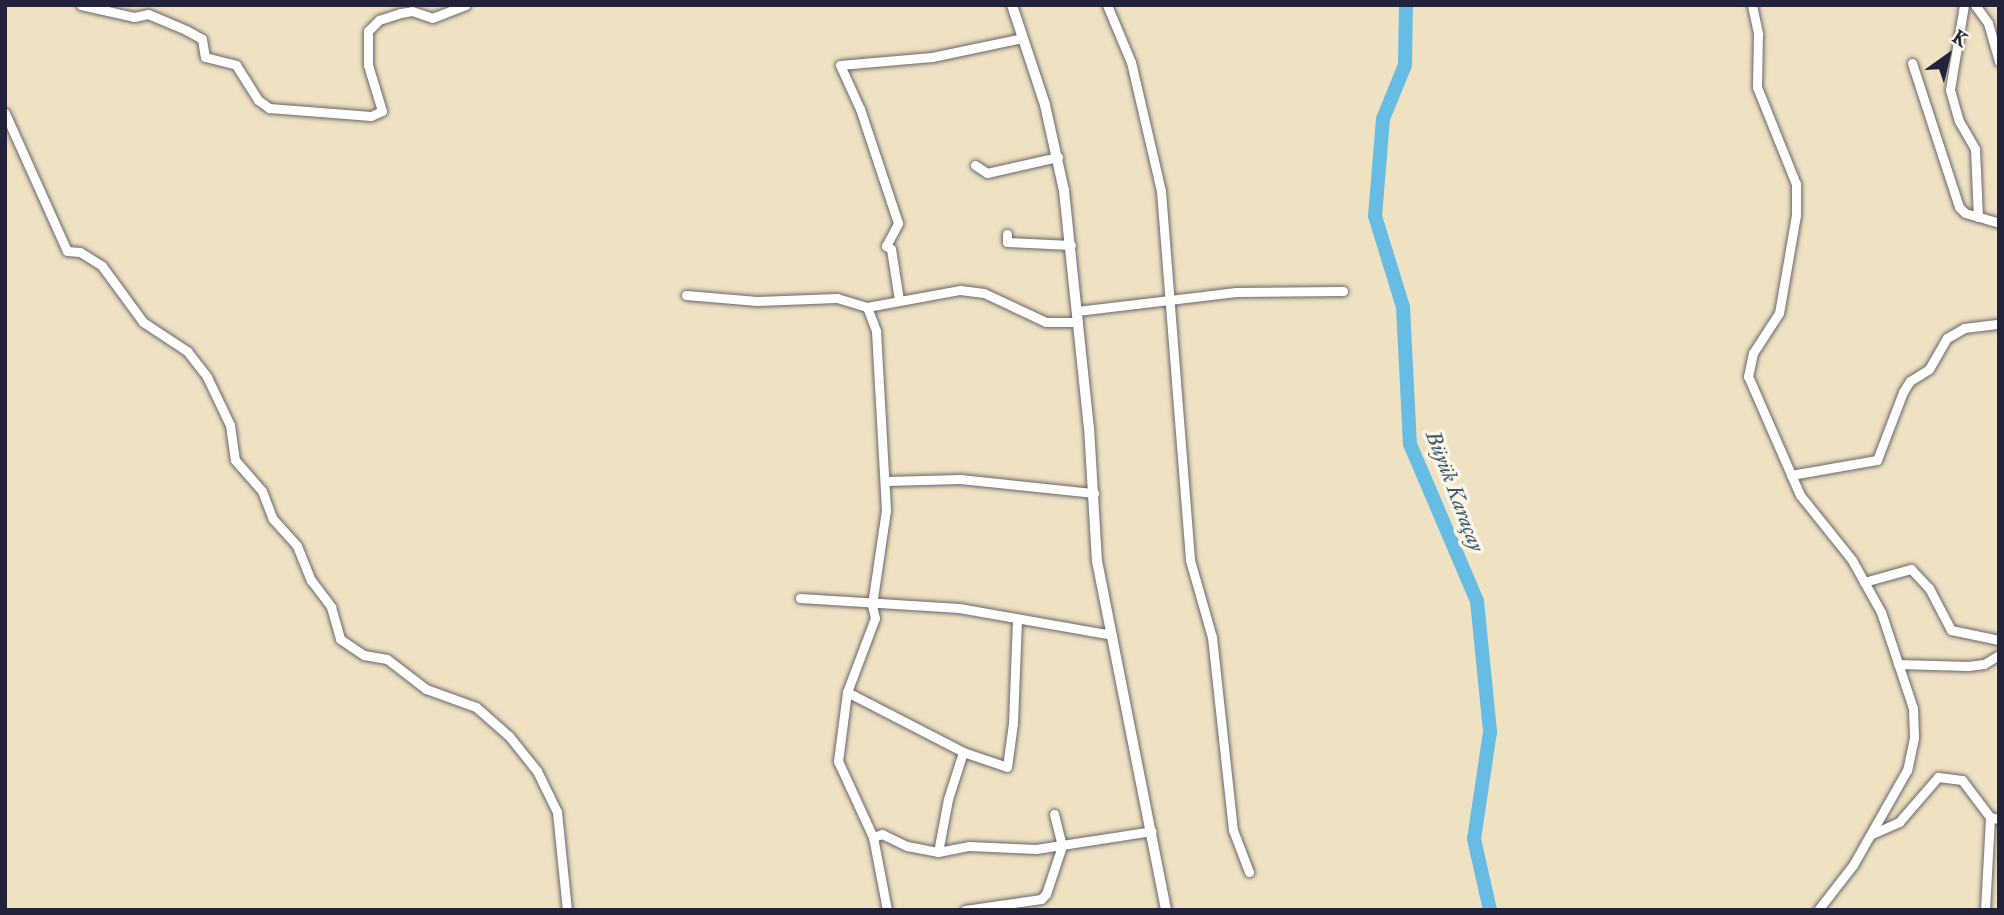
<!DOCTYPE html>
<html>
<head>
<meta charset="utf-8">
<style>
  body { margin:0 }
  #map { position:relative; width:2004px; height:915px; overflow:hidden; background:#efe2c2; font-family:"IM FELL Great Primer",serif }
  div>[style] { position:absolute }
  .river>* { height:14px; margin:-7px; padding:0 7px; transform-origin:7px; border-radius:7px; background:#67bce4 }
  .roads { filter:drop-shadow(0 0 2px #6a656a) drop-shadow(0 0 2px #6a656a) }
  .minor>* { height:9px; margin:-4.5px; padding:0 4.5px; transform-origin:4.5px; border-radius:4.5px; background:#fff }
  .tertiary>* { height:10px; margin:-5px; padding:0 5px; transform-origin:5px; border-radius:5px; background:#fff }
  span { translate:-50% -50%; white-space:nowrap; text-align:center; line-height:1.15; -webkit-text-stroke:7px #fcf5e5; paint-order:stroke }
  .water-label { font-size:21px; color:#3a5876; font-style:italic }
  .frame { position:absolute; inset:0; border:7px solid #22223b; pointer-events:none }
  .north { position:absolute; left:1913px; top:21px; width:70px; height:70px; -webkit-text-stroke:5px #fcf5e5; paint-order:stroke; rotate:34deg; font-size:19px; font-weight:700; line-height:28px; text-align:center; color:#22223b }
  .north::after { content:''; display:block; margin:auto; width:24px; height:32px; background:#22223b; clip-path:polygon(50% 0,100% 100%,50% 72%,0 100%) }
</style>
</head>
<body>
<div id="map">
  <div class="river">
    <div style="left:1406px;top:5px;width:60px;rotate:91deg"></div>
    <div style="left:1405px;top:65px;width:58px;rotate:112.2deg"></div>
    <div style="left:1383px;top:119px;width:97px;rotate:94.7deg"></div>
    <div style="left:1375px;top:216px;width:95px;rotate:72.9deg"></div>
    <div style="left:1403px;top:307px;width:137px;rotate:87.1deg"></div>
    <div style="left:1410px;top:444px;width:171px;rotate:66.9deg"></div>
    <div style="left:1477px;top:601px;width:132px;rotate:84.3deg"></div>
    <div style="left:1490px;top:732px;width:108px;rotate:98.5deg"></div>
    <div style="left:1474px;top:839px;width:73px;rotate:77.3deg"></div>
  </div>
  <div class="roads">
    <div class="minor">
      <div style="left:81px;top:5px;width:54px;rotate:12.8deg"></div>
      <div style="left:134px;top:17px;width:14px;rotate:-12deg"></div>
      <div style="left:148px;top:14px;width:41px;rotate:22.8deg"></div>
      <div style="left:186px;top:30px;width:18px;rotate:29deg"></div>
      <div style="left:202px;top:39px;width:18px;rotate:81deg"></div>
      <div style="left:205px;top:57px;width:32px;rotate:14deg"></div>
      <div style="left:236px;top:65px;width:41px;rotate:57.8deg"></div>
      <div style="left:258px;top:100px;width:14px;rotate:36deg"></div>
      <div style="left:269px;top:108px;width:102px;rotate:4.5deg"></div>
      <div style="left:371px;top:116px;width:12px;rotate:-24deg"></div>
      <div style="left:382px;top:111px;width:48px;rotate:-106.9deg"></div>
      <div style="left:368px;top:65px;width:34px;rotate:-90deg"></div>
      <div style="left:368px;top:31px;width:16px;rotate:-45deg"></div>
      <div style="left:379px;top:20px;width:23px;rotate:-18deg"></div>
      <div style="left:401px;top:13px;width:11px;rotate:-10deg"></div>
      <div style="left:412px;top:11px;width:21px;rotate:19deg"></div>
      <div style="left:432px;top:18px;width:36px;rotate:-21deg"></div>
      <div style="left:1107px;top:5px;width:62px;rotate:67.2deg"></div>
      <div style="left:1131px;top:62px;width:132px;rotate:76.9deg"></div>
      <div style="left:1161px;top:191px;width:370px;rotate:85.5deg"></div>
      <div style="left:1190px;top:560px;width:80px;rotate:74.1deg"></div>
      <div style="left:1212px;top:637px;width:194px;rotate:83.8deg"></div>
      <div style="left:1233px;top:830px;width:45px;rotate:69.1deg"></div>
      <div style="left:1752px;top:5px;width:30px;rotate:78deg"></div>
      <div style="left:1758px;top:34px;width:53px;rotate:91.1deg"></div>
      <div style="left:1757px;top:87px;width:105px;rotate:68.1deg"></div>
      <div style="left:1796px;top:184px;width:31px;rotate:90deg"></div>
      <div style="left:1796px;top:215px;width:99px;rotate:99.8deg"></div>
      <div style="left:1779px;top:313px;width:48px;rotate:123deg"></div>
      <div style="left:1753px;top:353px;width:24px;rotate:102deg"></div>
      <div style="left:1748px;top:376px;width:130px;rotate:66.4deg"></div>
      <div style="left:1800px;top:495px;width:83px;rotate:51.3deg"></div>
      <div style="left:1852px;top:560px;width:60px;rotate:60.9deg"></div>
      <div style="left:1881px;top:612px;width:101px;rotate:71.6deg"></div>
      <div style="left:1913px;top:708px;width:30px;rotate:88deg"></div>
      <div style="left:1914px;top:738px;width:33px;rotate:102deg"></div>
      <div style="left:1907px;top:770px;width:109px;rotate:119.6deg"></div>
      <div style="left:1853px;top:865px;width:57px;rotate:127.9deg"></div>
      <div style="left:1964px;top:5px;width:86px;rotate:99.4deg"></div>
      <div style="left:1950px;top:90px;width:32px;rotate:74deg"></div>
      <div style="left:1959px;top:121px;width:32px;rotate:60deg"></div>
      <div style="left:1975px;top:149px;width:68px;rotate:87.5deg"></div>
      <div style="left:1975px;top:5px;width:22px;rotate:54deg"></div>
      <div style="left:1988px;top:23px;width:40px;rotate:74deg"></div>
      <div style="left:1912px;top:63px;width:151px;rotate:71.9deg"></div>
      <div style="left:1959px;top:207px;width:8px;rotate:45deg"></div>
      <div style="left:1965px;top:213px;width:35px;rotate:16deg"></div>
      <div style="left:5px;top:113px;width:151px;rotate:65.8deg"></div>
      <div style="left:67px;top:251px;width:13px;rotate:4deg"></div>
      <div style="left:80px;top:252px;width:26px;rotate:32deg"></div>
      <div style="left:102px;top:266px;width:69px;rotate:53.8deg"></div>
      <div style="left:143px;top:322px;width:53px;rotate:33.4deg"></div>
      <div style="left:187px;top:351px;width:33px;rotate:52deg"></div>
      <div style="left:207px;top:377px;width:53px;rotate:64.4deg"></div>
      <div style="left:230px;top:425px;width:35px;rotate:82deg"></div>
      <div style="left:235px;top:460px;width:41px;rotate:48.9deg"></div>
      <div style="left:262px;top:491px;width:30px;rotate:69deg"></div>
      <div style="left:273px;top:519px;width:36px;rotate:48deg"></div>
      <div style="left:297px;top:546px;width:37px;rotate:68deg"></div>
      <div style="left:311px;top:580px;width:34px;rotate:53deg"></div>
      <div style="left:331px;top:607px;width:33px;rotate:74deg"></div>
      <div style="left:340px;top:639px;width:29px;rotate:34deg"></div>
      <div style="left:364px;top:655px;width:23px;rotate:10deg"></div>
      <div style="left:387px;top:659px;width:49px;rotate:37.6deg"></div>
      <div style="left:426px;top:689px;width:53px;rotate:19.8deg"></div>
      <div style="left:476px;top:707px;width:44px;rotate:41.3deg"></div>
      <div style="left:509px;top:736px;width:45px;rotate:51.3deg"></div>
      <div style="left:537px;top:771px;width:46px;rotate:64deg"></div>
      <div style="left:557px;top:812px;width:99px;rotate:84.2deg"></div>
      <div style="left:975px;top:165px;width:14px;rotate:34deg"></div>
      <div style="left:987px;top:173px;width:73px;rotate:-12.7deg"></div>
      <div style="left:1007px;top:234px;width:8px;rotate:90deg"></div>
      <div style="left:1007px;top:242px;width:64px;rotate:2.7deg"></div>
      <div style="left:686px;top:295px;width:71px;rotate:4.8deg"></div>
      <div style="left:757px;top:301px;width:80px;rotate:-2.1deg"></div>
      <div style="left:837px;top:298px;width:31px;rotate:17deg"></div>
      <div style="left:867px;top:307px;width:95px;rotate:-10.4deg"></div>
      <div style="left:960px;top:290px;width:24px;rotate:7deg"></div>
      <div style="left:984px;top:293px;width:68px;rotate:25.1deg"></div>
      <div style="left:1046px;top:322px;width:32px"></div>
      <div style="left:899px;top:300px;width:52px;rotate:-98.9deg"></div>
      <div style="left:891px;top:249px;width:6px;rotate:-149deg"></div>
      <div style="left:886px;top:246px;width:26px;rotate:-62deg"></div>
      <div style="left:898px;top:223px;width:120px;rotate:-108.4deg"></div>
      <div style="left:860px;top:109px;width:48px;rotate:-114.4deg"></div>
      <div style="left:840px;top:65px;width:92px;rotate:-5deg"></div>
      <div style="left:932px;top:57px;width:92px;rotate:-11.9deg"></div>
      <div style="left:867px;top:307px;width:26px;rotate:69deg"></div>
      <div style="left:876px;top:331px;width:179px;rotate:86.8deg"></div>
      <div style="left:886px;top:510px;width:96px;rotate:98.4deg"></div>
      <div style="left:872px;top:605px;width:13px;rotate:77deg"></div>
      <div style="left:875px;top:618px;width:79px;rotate:110.7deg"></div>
      <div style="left:847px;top:692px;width:70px;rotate:97.4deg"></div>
      <div style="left:838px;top:761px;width:84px;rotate:65.3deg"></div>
      <div style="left:873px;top:837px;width:74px;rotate:79.1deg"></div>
      <div style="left:1077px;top:311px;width:160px;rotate:-6.8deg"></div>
      <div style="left:1236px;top:292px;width:107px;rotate:-0.5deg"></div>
      <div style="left:1791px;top:475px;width:87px;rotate:-9.9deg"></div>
      <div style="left:1877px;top:460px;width:73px;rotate:-69.1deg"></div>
      <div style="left:1903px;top:392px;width:13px;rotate:-58deg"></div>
      <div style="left:1910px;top:381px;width:22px;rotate:-32deg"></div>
      <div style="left:1929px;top:369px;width:36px;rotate:-60deg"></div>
      <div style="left:1947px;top:338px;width:20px;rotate:-30deg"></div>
      <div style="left:1964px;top:328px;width:35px;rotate:-7deg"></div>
      <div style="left:887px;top:481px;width:73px;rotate:-1.6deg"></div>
      <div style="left:960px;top:479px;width:135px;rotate:6deg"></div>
      <div style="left:1864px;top:582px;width:49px;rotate:-15.5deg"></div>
      <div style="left:1911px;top:569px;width:26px;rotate:47deg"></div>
      <div style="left:1929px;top:588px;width:47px;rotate:62.4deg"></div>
      <div style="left:1951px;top:630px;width:49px;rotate:11.8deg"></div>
      <div style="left:800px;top:598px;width:159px;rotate:3.6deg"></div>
      <div style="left:959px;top:608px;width:155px;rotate:10deg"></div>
      <div style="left:1898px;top:664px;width:70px;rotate:1.6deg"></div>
      <div style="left:1968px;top:666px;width:16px;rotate:-7deg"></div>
      <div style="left:1984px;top:664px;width:17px;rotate:-31deg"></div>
      <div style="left:847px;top:692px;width:131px;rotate:27.3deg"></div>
      <div style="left:963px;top:752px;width:46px;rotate:18.8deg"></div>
      <div style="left:1007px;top:767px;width:44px;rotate:-82.2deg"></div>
      <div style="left:1013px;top:723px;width:104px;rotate:-87.8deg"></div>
      <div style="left:1872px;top:834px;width:30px;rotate:-24deg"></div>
      <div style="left:1899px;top:822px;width:60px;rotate:-49.1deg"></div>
      <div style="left:1938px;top:777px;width:24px;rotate:7deg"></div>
      <div style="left:1962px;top:780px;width:46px;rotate:52.9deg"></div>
      <div style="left:1990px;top:817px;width:9px;rotate:13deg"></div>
      <div style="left:873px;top:837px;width:9px;rotate:-18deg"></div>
      <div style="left:882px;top:834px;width:28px;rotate:26deg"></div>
      <div style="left:907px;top:846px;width:32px;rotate:11deg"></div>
      <div style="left:938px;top:852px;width:32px;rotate:-11deg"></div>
      <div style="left:969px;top:846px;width:67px;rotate:2.6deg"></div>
      <div style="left:1036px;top:849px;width:117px;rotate:-8.8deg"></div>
      <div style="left:938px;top:852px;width:54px;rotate:-79.3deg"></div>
      <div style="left:948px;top:799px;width:49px;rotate:-72.3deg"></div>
      <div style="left:965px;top:910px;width:77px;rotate:-8.2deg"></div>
      <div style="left:1041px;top:899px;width:7px;rotate:-45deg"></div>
      <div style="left:1046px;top:894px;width:51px;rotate:-71.6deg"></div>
      <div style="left:1062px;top:846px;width:33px;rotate:-104deg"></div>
      <div style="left:1985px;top:910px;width:93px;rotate:-86.9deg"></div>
    </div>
    <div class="tertiary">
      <div style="left:1012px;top:5px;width:105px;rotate:71.7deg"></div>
      <div style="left:1045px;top:105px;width:88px;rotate:77.5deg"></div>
      <div style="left:1064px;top:191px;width:237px;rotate:84deg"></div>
      <div style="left:1089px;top:427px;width:134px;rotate:86.6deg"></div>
      <div style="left:1097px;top:561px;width:356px;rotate:78.8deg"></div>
    </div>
  </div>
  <div class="water-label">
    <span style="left:1455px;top:491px;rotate:69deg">Büyük Karaçay</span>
  </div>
  <div class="frame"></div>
  <div class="north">K</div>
</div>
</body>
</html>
